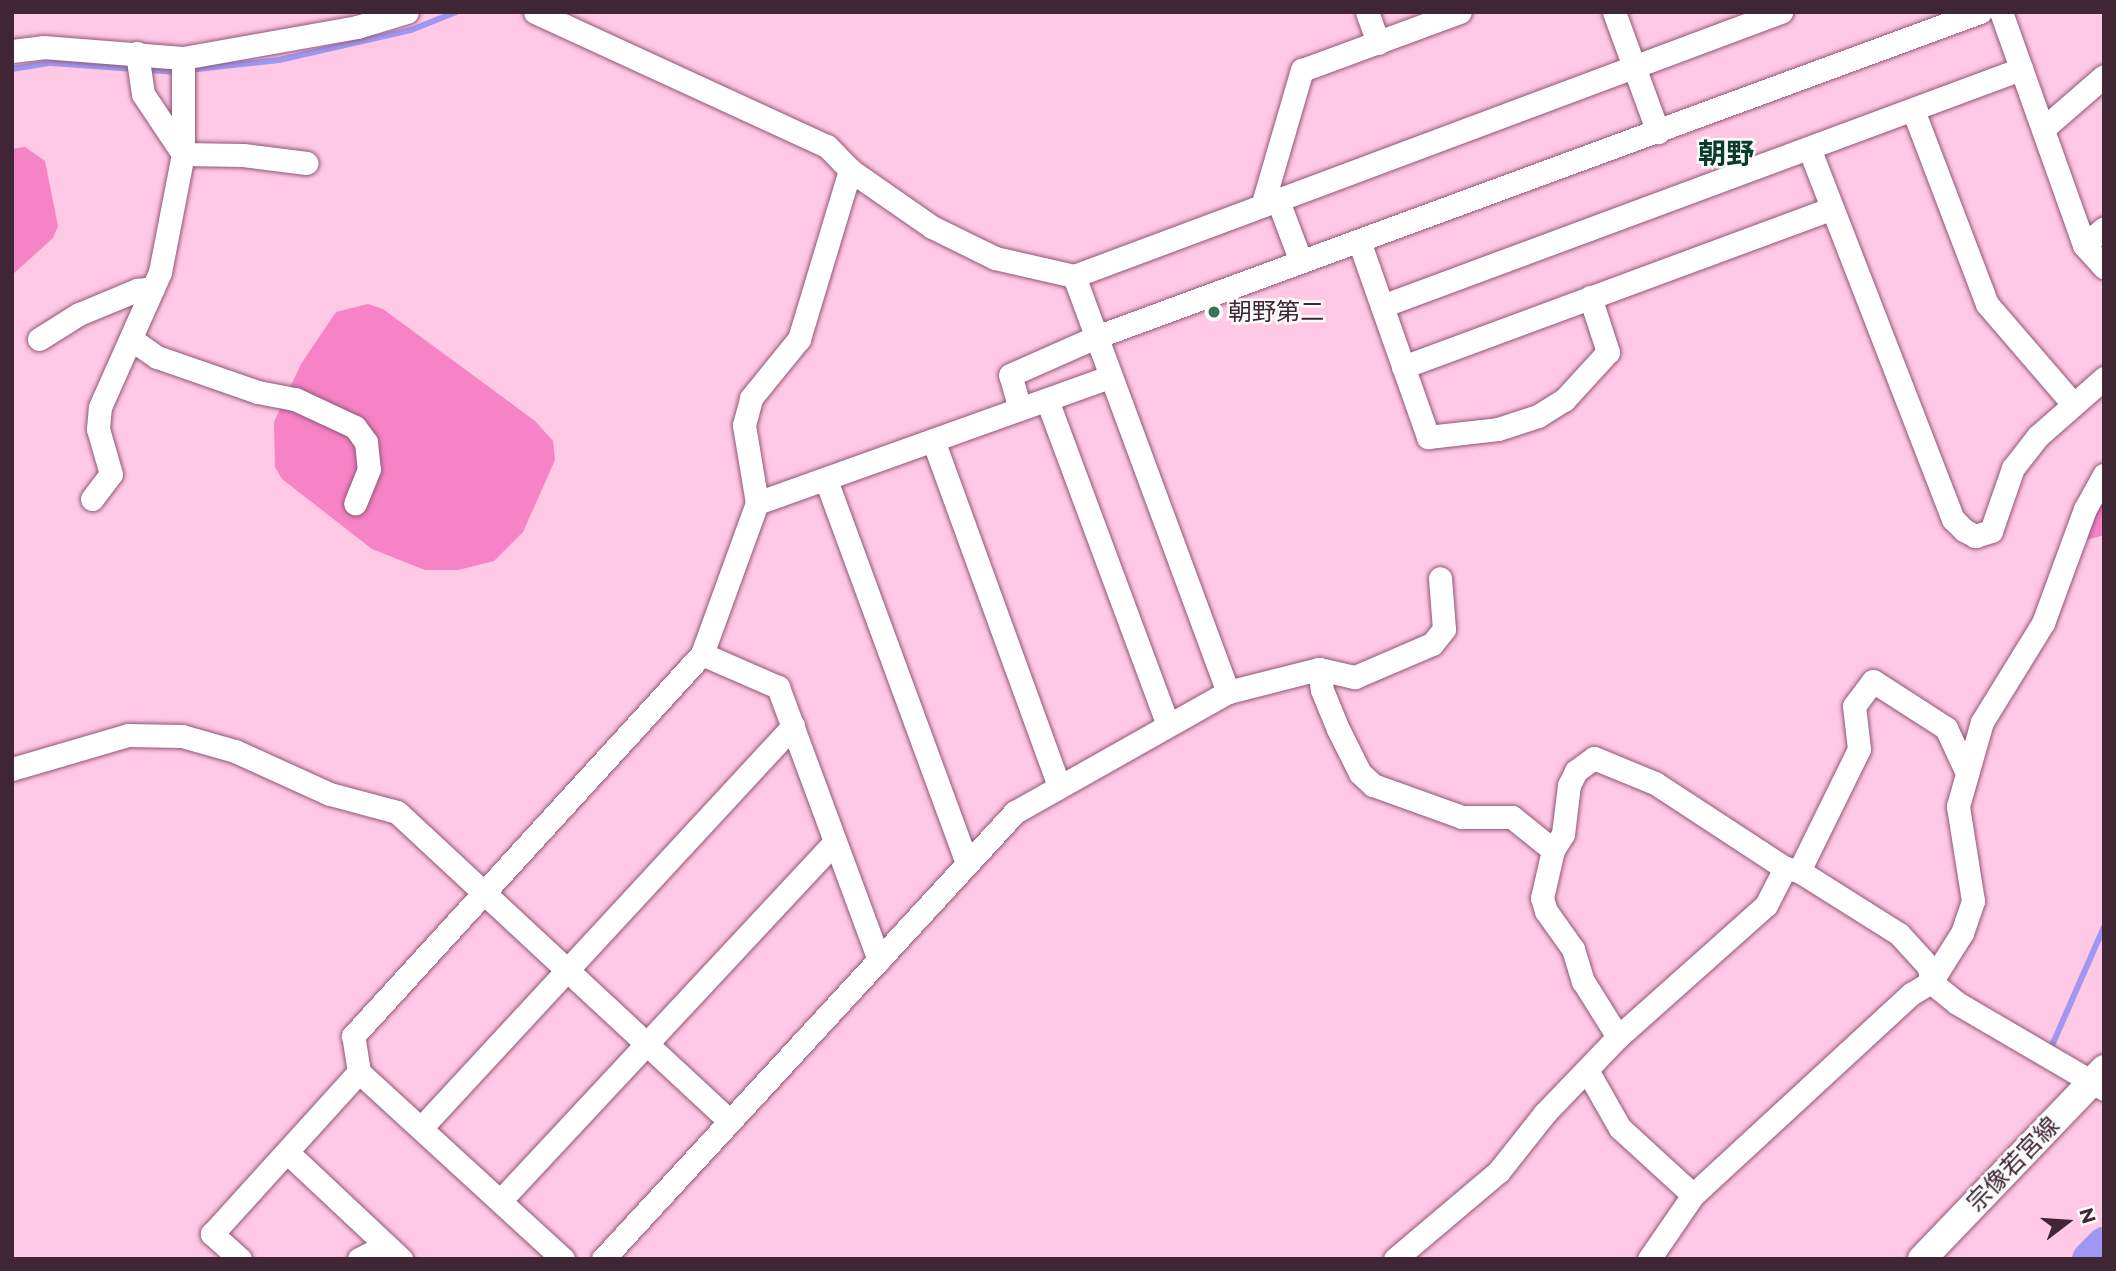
<!DOCTYPE html>
<html>
<head>
<meta charset="utf-8">
<style>
	body { margin:0 }
	#map { position:relative; width:2116px; height:1271px; overflow:hidden; background:#ffc8e4; font-family:Montserrat,"Noto Sans JP",sans-serif }
	div>[style] { position:absolute }
	.green>* { inset:0; background:#f683c5 }
	.stream>* { height:6px; margin:-3px; padding:0 3px; transform-origin:3px; border-radius:3px; background:#9e98f2 }
	.river>* { height:37px; margin:-18.5px; padding:0 18.5px; transform-origin:18.5px; border-radius:18.5px; background:#9e98f2 }
	.roads { filter:drop-shadow(0 0 2px #915677) drop-shadow(0 0 2px #915677) }
	.minor>* { height:23px; margin:-11.5px; padding:0 11.5px; transform-origin:11.5px; border-radius:11.5px; background:#fff }
	.major>* { height:28px; margin:-14px; padding:0 14px; transform-origin:14px; border-radius:14px; background:#fff }
	.dots>* { width:19px; height:19px; translate:-50% -50%; box-sizing:border-box; border:4px solid #fbfbfb; border-radius:50% }
	span { translate:-50% -50%; white-space:nowrap; text-align:center; line-height:1.15; -webkit-text-stroke:5px #fbfbfb; paint-order:stroke }
	.poi-label { font-size:24px; color:#402634 }
	.left { translate:0 -50%; text-align:left }
	.street-label { font-size:24px; color:#402634 }
	.quarter-label { font-size:28px; color:#0a3c2c; font-weight:700 }
	.frame { position:absolute; inset:0; border:14px solid #402634; pointer-events:none }
	.north { position:absolute; left:2032px; top:1187px; width:70px; height:70px; -webkit-text-stroke:5px #fbfbfb; paint-order:stroke; rotate:73deg; font-size:19px; font-weight:700; line-height:28px; text-align:center; color:#402634 }
	.north::after { content:''; display:block; margin:auto; width:24px; height:32px; background:#402634; clip-path:polygon(50% 0,100% 100%,50% 72%,0 100%) }
</style>
</head>
<body>
<div id="map">
	<div class="green">
		<div style="clip-path:polygon(25px 147px,45px 161px,58px 226px,53px 238px,12px 275px,12px 149px)"></div>
		<div style="clip-path:polygon(368px 304px,383px 309px,535px 421px,553px 441px,555px 460px,523px 532px,494px 561px,458px 570px,425px 570px,372px 549px,282px 479px,275px 467px,274px 422px,301px 364px,336px 312px)"></div>
		<div style="clip-path:polygon(2104px 500px,2104px 535px,2083px 541px,2098px 507px)"></div>
	</div>
	<div class="stream">
		<div style="left:12px;top:69px;width:39px;rotate:-9deg"></div>
		<div style="left:51px;top:63px;width:126px;rotate:4.1deg"></div>
		<div style="left:188px;top:70px;width:92px;rotate:-6.3deg"></div>
		<div style="left:279px;top:60px;width:135px;rotate:-12.8deg"></div>
		<div style="left:411px;top:30px;width:48px;rotate:-21.8deg"></div>
		<div style="left:2050px;top:1050px;width:134px;rotate:-66.3deg"></div>
	</div>
	<div class="river">
		<div style="left:2090px;top:1259px;width:20px;rotate:-45deg"></div>
	</div>
	<div class="roads">
		<div class="minor">
			<div style="left:535px;top:12px;width:321px;rotate:24.7deg"></div>
			<div style="left:827px;top:146px;width:33px;rotate:46deg"></div>
			<div style="left:850px;top:170px;width:100px;rotate:34.8deg"></div>
			<div style="left:932px;top:227px;width:70px;rotate:26.2deg"></div>
			<div style="left:995px;top:258px;width:81px;rotate:12.8deg"></div>
			<div style="left:1074px;top:276px;width:755px;rotate:-20.48deg"></div>
			<div style="left:1367px;top:12px;width:33px;rotate:70deg"></div>
			<div style="left:1614px;top:12px;width:128px;rotate:69.9deg"></div>
			<div style="left:2001px;top:12px;width:247px;rotate:70.4deg"></div>
			<div style="left:2084px;top:245px;width:30px;rotate:48deg"></div>
			<div style="left:12px;top:51px;width:31px;rotate:-7deg"></div>
			<div style="left:43px;top:47px;width:140px;rotate:4.5deg"></div>
			<div style="left:183px;top:58px;width:177px;rotate:-10.1deg"></div>
			<div style="left:357px;top:27px;width:52px;rotate:-16.7deg"></div>
			<div style="left:137px;top:53px;width:41px;rotate:81.7deg"></div>
			<div style="left:143px;top:94px;width:72px;rotate:56.3deg"></div>
			<div style="left:183px;top:154px;width:60px;rotate:1deg"></div>
			<div style="left:243px;top:155px;width:64px;rotate:7.2deg"></div>
			<div style="left:1913px;top:110px;width:208px;rotate:69.1deg"></div>
			<div style="left:1987px;top:304px;width:132px;rotate:49.3deg"></div>
			<div style="left:2044px;top:128px;width:79px;rotate:-40.9deg"></div>
			<div style="left:1809px;top:148px;width:398px;rotate:68.8deg"></div>
			<div style="left:1953px;top:519px;width:16px;rotate:45deg"></div>
			<div style="left:1964px;top:530px;width:13px;rotate:29deg"></div>
			<div style="left:1975px;top:536px;width:17px;rotate:-17deg"></div>
			<div style="left:1991px;top:531px;width:67px;rotate:-70.8deg"></div>
			<div style="left:2013px;top:468px;width:41px;rotate:-52deg"></div>
			<div style="left:2038px;top:436px;width:88px;rotate:-41.3deg"></div>
			<div style="left:1277px;top:198px;width:68px;rotate:69.4deg"></div>
			<div style="left:1263px;top:203px;width:139px;rotate:-73.7deg"></div>
			<div style="left:1302px;top:70px;width:168px;rotate:-20.2deg"></div>
			<div style="left:1359px;top:241px;width:208px;rotate:70.6deg"></div>
			<div style="left:1428px;top:437px;width:70px;rotate:-6.5deg"></div>
			<div style="left:1498px;top:429px;width:42px;rotate:-18deg"></div>
			<div style="left:1538px;top:416px;width:31px;rotate:-32deg"></div>
			<div style="left:1564px;top:400px;width:65px;rotate:-47.5deg"></div>
			<div style="left:1608px;top:352px;width:58px;rotate:-108.1deg"></div>
			<div style="left:2084px;top:245px;width:26px;rotate:-40deg"></div>
			<div style="left:1074px;top:276px;width:444px;rotate:69.7deg"></div>
			<div style="left:1382px;top:306px;width:682px;rotate:-20.35deg"></div>
			<div style="left:39px;top:339px;width:47px;rotate:-32deg"></div>
			<div style="left:79px;top:314px;width:63px;rotate:-22.5deg"></div>
			<div style="left:137px;top:290px;width:16px;rotate:-7deg"></div>
			<div style="left:131px;top:339px;width:32px;rotate:35deg"></div>
			<div style="left:157px;top:357px;width:107px;rotate:19.1deg"></div>
			<div style="left:258px;top:392px;width:38px;rotate:11deg"></div>
			<div style="left:295px;top:399px;width:66px;rotate:25deg"></div>
			<div style="left:355px;top:427px;width:19px;rotate:54deg"></div>
			<div style="left:366px;top:442px;width:27px;rotate:84deg"></div>
			<div style="left:369px;top:469px;width:37px;rotate:112deg"></div>
			<div style="left:1403px;top:367px;width:455px;rotate:-20.3deg"></div>
			<div style="left:1047px;top:400px;width:345px;rotate:69.6deg"></div>
			<div style="left:1020px;top:409px;width:35px;rotate:-106deg"></div>
			<div style="left:1010px;top:375px;width:94px;rotate:-23.8deg"></div>
			<div style="left:1096px;top:337px;width:942px;rotate:-20.19deg"></div>
			<div style="left:933px;top:440px;width:366px;rotate:70deg"></div>
			<div style="left:826px;top:480px;width:409px;rotate:69.8deg"></div>
			<div style="left:92px;top:499px;width:31px;rotate:-53deg"></div>
			<div style="left:111px;top:474px;width:47px;rotate:-106.1deg"></div>
			<div style="left:98px;top:429px;width:22px;rotate:-85deg"></div>
			<div style="left:100px;top:407px;width:148px;rotate:-66deg"></div>
			<div style="left:160px;top:272px;width:120px;rotate:-79deg"></div>
			<div style="left:183px;top:154px;width:96px;rotate:-90deg"></div>
			<div style="left:757px;top:503px;width:374px;rotate:-19.7deg"></div>
			<div style="left:702px;top:654px;width:83px;rotate:23.5deg"></div>
			<div style="left:778px;top:687px;width:291px;rotate:69.7deg"></div>
			<div style="left:1319px;top:669px;width:37px;rotate:13deg"></div>
			<div style="left:1355px;top:677px;width:84px;rotate:-23.2deg"></div>
			<div style="left:1432px;top:644px;width:19px;rotate:-51deg"></div>
			<div style="left:1444px;top:629px;width:51px;rotate:-94.5deg"></div>
			<div style="left:12px;top:769px;width:121px;rotate:-16.3deg"></div>
			<div style="left:128px;top:735px;width:54px;rotate:1.1deg"></div>
			<div style="left:182px;top:736px;width:55px;rotate:15.8deg"></div>
			<div style="left:235px;top:751px;width:104px;rotate:24.4deg"></div>
			<div style="left:330px;top:794px;width:69px;rotate:15deg"></div>
			<div style="left:397px;top:812px;width:454px;rotate:42.9deg"></div>
			<div style="left:1553px;top:850px;width:49px;rotate:102.9deg"></div>
			<div style="left:1542px;top:898px;width:14px;rotate:73deg"></div>
			<div style="left:1546px;top:911px;width:47px;rotate:54.6deg"></div>
			<div style="left:1573px;top:949px;width:34px;rotate:73deg"></div>
			<div style="left:1583px;top:981px;width:66px;rotate:58deg"></div>
			<div style="left:1799px;top:871px;width:136px;rotate:-63.8deg"></div>
			<div style="left:1859px;top:749px;width:43px;rotate:-96.6deg"></div>
			<div style="left:1854px;top:706px;width:31px;rotate:-53deg"></div>
			<div style="left:1873px;top:681px;width:87px;rotate:32.8deg"></div>
			<div style="left:1946px;top:728px;width:50px;rotate:65deg"></div>
			<div style="left:1588px;top:1072px;width:64px;rotate:60.3deg"></div>
			<div style="left:1620px;top:1128px;width:99px;rotate:42.5deg"></div>
			<div style="left:421px;top:1128px;width:548px;rotate:-47.22deg"></div>
			<div style="left:288px;top:1153px;width:134px;rotate:43.2deg"></div>
			<div style="left:500px;top:1201px;width:491px;rotate:-47deg"></div>
			<div style="left:240px;top:1259px;width:38px;rotate:-138deg"></div>
			<div style="left:212px;top:1234px;width:219px;rotate:-47.8deg"></div>
			<div style="left:359px;top:1259px;width:30px;rotate:-27deg"></div>
			<div style="left:386px;top:1245px;width:21px;rotate:43deg"></div>
			<div style="left:563px;top:1259px;width:277px;rotate:-137.5deg"></div>
			<div style="left:359px;top:1072px;width:36px;rotate:-99deg"></div>
			<div style="left:353px;top:1036px;width:517px;rotate:-47.58deg"></div>
			<div style="left:702px;top:654px;width:161px;rotate:-70deg"></div>
			<div style="left:757px;top:503px;width:79px;rotate:-99.5deg"></div>
			<div style="left:744px;top:425px;width:28px;rotate:-75deg"></div>
			<div style="left:751px;top:398px;width:76px;rotate:-50.9deg"></div>
			<div style="left:799px;top:339px;width:177px;rotate:-73.2deg"></div>
			<div style="left:603px;top:1259px;width:608px;rotate:-47.33deg"></div>
			<div style="left:1015px;top:812px;width:244px;rotate:-29.4deg"></div>
			<div style="left:1228px;top:692px;width:94px;rotate:-14.2deg"></div>
			<div style="left:1319px;top:669px;width:21px;rotate:82deg"></div>
			<div style="left:1322px;top:690px;width:42px;rotate:67.7deg"></div>
			<div style="left:1338px;top:729px;width:49px;rotate:63.4deg"></div>
			<div style="left:1360px;top:773px;width:18px;rotate:43deg"></div>
			<div style="left:1373px;top:785px;width:95px;rotate:19.8deg"></div>
			<div style="left:1462px;top:817px;width:50px"></div>
			<div style="left:1512px;top:817px;width:53px;rotate:38.8deg"></div>
			<div style="left:1553px;top:850px;width:19px;rotate:-58deg"></div>
			<div style="left:1563px;top:834px;width:49px;rotate:-83deg"></div>
			<div style="left:1569px;top:785px;width:16px;rotate:-63deg"></div>
			<div style="left:1576px;top:771px;width:22px;rotate:-36deg"></div>
			<div style="left:1594px;top:758px;width:66px;rotate:22.3deg"></div>
			<div style="left:1655px;top:783px;width:155px;rotate:33.2deg"></div>
			<div style="left:1785px;top:868px;width:14px;rotate:12deg"></div>
			<div style="left:1799px;top:871px;width:118px;rotate:32.2deg"></div>
			<div style="left:1899px;top:934px;width:45px;rotate:47.7deg"></div>
			<div style="left:1929px;top:967px;width:15px;rotate:82deg"></div>
			<div style="left:1931px;top:982px;width:33px;rotate:39deg"></div>
			<div style="left:1957px;top:1003px;width:170px;rotate:30.3deg"></div>
			<div style="left:1395px;top:1259px;width:136px;rotate:-40.2deg"></div>
			<div style="left:1499px;top:1171px;width:74px;rotate:-51.6deg"></div>
			<div style="left:1545px;top:1113px;width:105px;rotate:-46.2deg"></div>
			<div style="left:1618px;top:1037px;width:198px;rotate:-41.7deg"></div>
			<div style="left:1766px;top:905px;width:42px;rotate:-62.8deg"></div>
			<div style="left:1649px;top:1259px;width:78px;rotate:-55.5deg"></div>
			<div style="left:1693px;top:1195px;width:297px;rotate:-42.7deg"></div>
			<div style="left:1911px;top:994px;width:23px;rotate:-31deg"></div>
			<div style="left:1931px;top:982px;width:58px;rotate:-57.7deg"></div>
			<div style="left:1962px;top:933px;width:34px;rotate:-71deg"></div>
			<div style="left:1973px;top:901px;width:96px;rotate:-99deg"></div>
			<div style="left:1958px;top:806px;width:87px;rotate:-74.1deg"></div>
			<div style="left:1982px;top:722px;width:116px;rotate:-58.4deg"></div>
			<div style="left:2043px;top:623px;width:121px;rotate:-69.8deg"></div>
			<div style="left:2085px;top:509px;width:39px;rotate:-61deg"></div>
		</div>
		<div class="major">
			<div style="left:1922px;top:1259px;width:263px;rotate:-46.2deg"></div>
		</div>
	</div>
	<div class="dots">
		<div style="left:1214px;top:312px;background:#38735c"></div>
	</div>
	<div class="poi-label">
		<span class="left" style="left:1228px;top:312px">朝野第二</span>
	</div>
	<div class="street-label">
		<span style="left:2013px;top:1164px;rotate:-46deg">宗像若宮線</span>
	</div>
	<div class="quarter-label">
		<span style="left:1726px;top:153px">朝野</span>
	</div>
	<div class="frame"></div>
	<div class="north">N</div>
</div>
</body>
</html>
